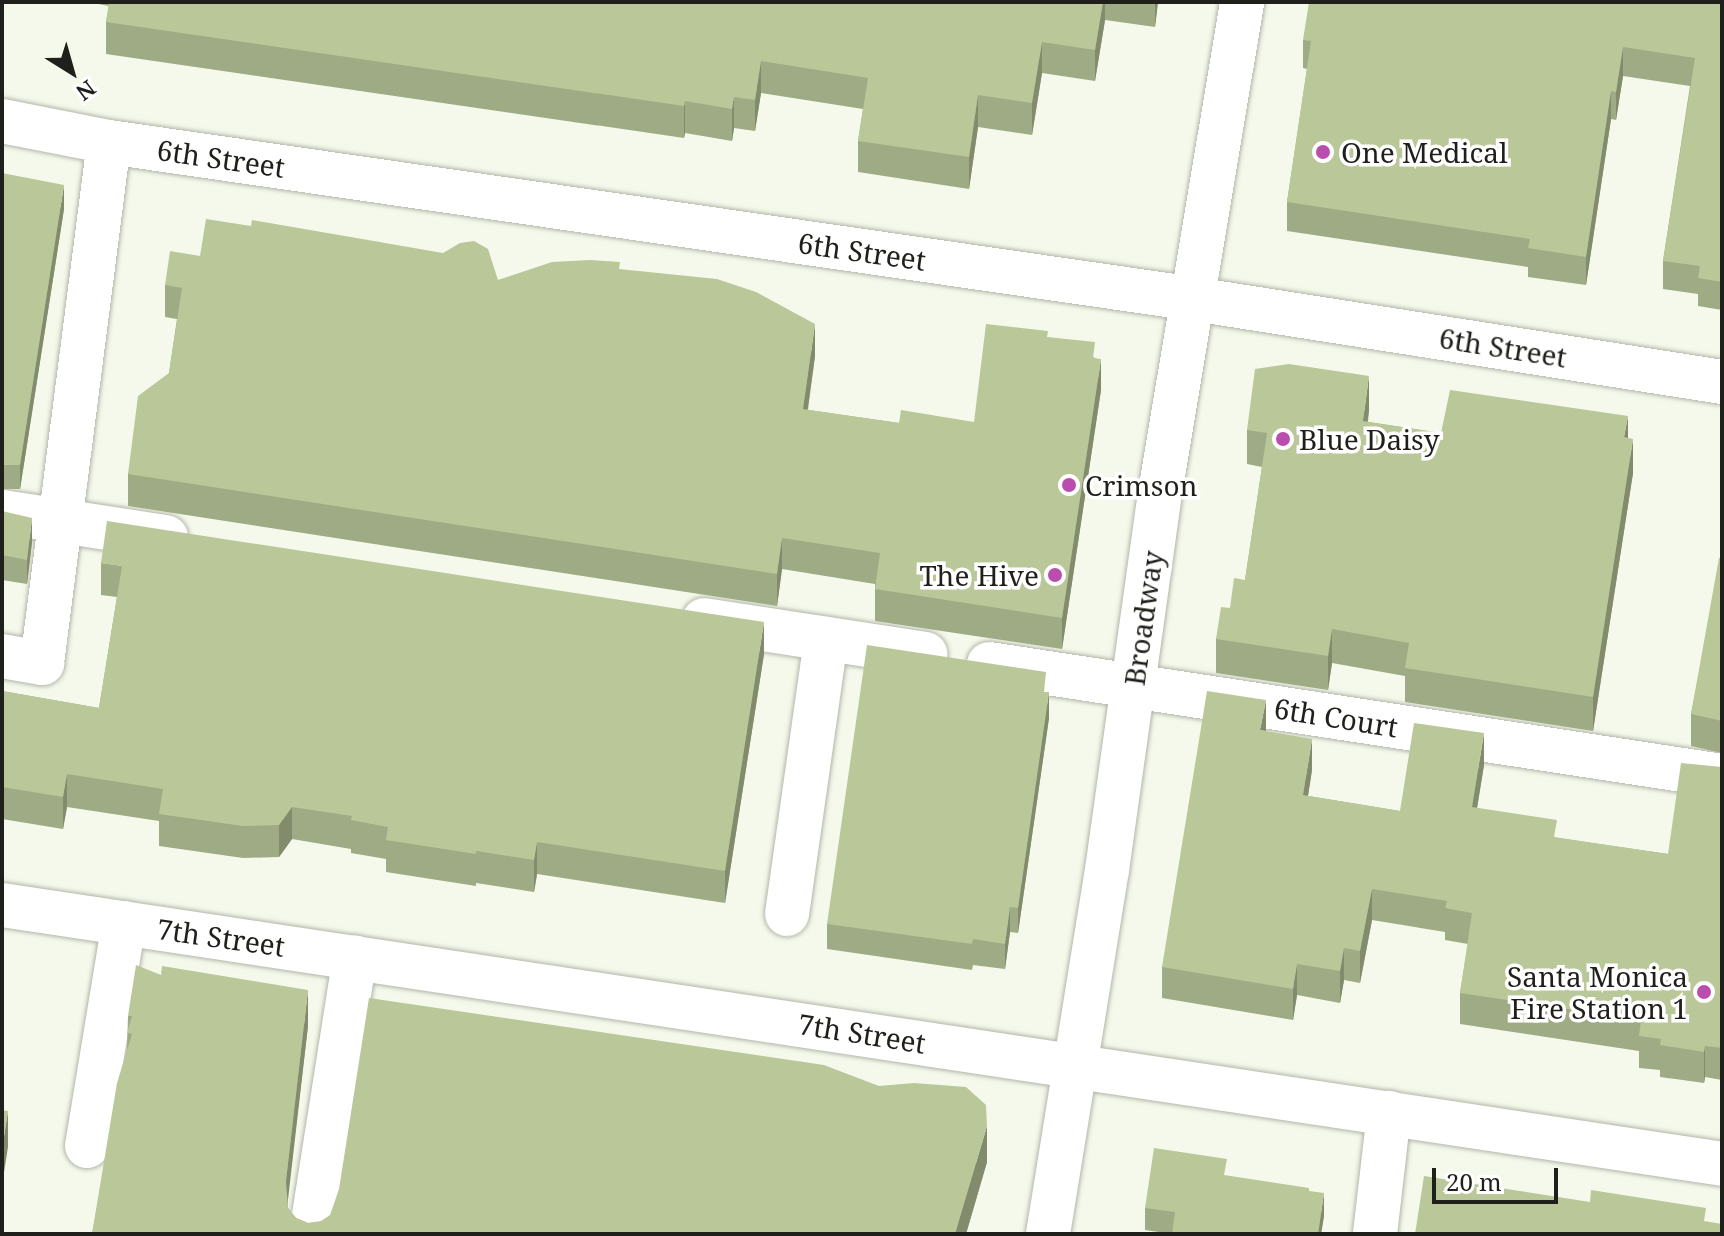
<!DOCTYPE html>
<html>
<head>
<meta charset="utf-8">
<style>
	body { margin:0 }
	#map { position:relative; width:1724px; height:1236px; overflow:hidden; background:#f5f9eb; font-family:"Noto Serif",serif }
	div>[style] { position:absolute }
	.roads { filter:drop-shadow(0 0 2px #b2b6a9) drop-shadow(0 0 2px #b2b6a9) }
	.minor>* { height:44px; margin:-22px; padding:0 22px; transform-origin:22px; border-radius:22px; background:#fff }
	.wall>* { inset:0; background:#9fab84 }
	.shaded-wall>* { inset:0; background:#828b6b }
	.building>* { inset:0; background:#b9c799 }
	.dots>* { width:22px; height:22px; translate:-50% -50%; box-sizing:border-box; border:4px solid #fff; border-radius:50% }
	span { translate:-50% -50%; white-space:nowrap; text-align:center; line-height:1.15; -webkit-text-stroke:7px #fff; paint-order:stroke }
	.poi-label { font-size:28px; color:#1f201b }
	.left { translate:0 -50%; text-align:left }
	.right { translate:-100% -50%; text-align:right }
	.street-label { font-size:28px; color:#1f201b }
	.frame { position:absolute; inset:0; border:4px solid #1f201b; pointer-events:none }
	.north { position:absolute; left:32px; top:32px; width:80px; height:80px; -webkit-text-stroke:6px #fff; paint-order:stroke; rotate:143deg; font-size:22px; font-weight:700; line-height:32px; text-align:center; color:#1f201b }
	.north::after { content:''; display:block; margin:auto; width:28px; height:36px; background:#1f201b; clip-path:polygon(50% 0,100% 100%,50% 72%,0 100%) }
	.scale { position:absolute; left:1432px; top:1168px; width:126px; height:36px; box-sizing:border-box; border:4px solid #1f201b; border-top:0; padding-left:10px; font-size:24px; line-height:28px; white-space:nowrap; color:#1f201b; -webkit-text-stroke:6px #fff; paint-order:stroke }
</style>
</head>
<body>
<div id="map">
	<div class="roads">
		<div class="minor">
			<div style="left:2px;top:121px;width:109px;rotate:11.1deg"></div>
			<div style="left:109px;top:142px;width:1096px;rotate:8.23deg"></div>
			<div style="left:1194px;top:299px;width:534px;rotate:8.93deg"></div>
			<div style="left:2px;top:512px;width:166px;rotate:8.7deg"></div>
			<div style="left:704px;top:620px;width:224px;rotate:8.7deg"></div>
			<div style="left:2px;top:656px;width:41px;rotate:9.9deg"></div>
			<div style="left:42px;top:663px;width:525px;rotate:-82.67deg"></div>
			<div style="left:989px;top:664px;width:742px;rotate:8.69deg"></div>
			<div style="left:2px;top:905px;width:1739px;rotate:8.56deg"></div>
			<div style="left:787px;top:914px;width:278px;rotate:-81.9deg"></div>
			<div style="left:87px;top:1146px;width:226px;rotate:-80.6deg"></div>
			<div style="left:311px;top:1234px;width:280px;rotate:-81deg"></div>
			<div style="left:1048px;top:1234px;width:369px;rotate:-80.8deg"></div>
			<div style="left:1107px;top:870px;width:387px;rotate:-82deg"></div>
			<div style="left:1161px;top:487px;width:492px;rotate:-80.5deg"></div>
			<div style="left:1375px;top:1234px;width:122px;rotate:-83.4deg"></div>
		</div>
	</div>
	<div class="wall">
		<div style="clip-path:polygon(87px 2px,1158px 2px,1155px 27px,1105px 20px,1095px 81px,1042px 73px,1032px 135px,978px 127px,969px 189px,858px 172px,858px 141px,863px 109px,761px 93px,755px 131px,734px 128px,732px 141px,685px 133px,684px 138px,106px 54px,106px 22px,109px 6px)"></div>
		<div style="clip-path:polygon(1722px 2px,1722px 310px,1698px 306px,1698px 294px,1663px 289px,1663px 261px,1690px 86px,1623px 76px,1616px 120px,1611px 119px,1586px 285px,1528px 277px,1528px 267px,1287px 231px,1287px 202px,1307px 69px,1303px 68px,1303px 40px)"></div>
		<div style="clip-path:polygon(2px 173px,64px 209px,20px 489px,2px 489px)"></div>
		<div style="clip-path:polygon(200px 256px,498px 280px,620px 269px,815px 356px,808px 410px,899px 423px,974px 422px,1048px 337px,1095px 358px,1101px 390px,1062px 649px,875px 621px,875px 584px,782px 569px,777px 606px,128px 506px,128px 474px,169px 373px,177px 319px,165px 317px,165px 285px)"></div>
		<div style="clip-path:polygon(1369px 410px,1368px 422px,1441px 433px,1628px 438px,1633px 473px,1593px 731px,1405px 702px,1405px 676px,1332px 663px,1328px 690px,1216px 673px,1216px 639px,1230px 608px,1245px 580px,1262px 467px,1247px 464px,1247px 430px)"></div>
		<div style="clip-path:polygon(2px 511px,32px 542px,27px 584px,2px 580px)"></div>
		<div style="clip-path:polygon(1722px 558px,1722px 753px,1691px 746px,1691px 714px)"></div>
		<div style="clip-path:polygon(101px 563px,764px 654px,725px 903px,537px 874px,534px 892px,476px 883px,476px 886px,386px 872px,386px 859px,351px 853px,351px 849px,292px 839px,279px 857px,243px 858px,159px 846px,159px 821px,67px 807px,63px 829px,2px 819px,2px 691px,99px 708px,117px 597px,101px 595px)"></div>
		<div style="clip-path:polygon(1046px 692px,1049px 718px,1018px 933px,1010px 932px,1005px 969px,973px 965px,972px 970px,827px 949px,827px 924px)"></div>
		<div style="clip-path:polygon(1484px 765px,1477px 808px,1557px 838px,1668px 854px,1722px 767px,1722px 1080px,1705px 1077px,1704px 1083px,1660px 1077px,1660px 1070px,1639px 1068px,1639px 1051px,1460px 1024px,1460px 993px,1468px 944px,1445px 940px,1445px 932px,1372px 920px,1360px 983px,1344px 980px,1340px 1003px,1297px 995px,1293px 1020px,1162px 998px,1162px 967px,1312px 770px,1308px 796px,1400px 811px)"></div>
		<div style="clip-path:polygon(161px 975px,308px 1026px,287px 1201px,288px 1208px,296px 1218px,308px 1223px,987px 1162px,966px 1234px,92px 1234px,127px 1049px,128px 1016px)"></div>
		<div style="clip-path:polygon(1227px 1176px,1309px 1191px,1324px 1216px,1321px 1234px,1172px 1234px,1145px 1230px,1145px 1208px)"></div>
	</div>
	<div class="shaded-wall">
		<div style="clip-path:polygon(1103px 2px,1105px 2px,1105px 20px,1095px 81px,1095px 50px)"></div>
		<div style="clip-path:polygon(1155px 2px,1158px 2px,1155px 27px)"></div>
		<div style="clip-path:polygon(1042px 42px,1042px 73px,1032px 135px,1032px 103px)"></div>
		<div style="clip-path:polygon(1623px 47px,1623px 76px,1616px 120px,1616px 92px)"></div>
		<div style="clip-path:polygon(761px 61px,761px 93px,755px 131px,755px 100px)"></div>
		<div style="clip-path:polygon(1611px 91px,1611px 119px,1586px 285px,1586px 257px)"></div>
		<div style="clip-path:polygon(978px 95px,978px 127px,969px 189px,969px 157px)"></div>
		<div style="clip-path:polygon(734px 97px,734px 128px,732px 141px,732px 109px)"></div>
		<div style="clip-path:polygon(685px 101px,685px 133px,684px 138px,684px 106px)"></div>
		<div style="clip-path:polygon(64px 185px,64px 209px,20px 489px,20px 465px)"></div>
		<div style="clip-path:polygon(815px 324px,815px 356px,803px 441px,803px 409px)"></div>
		<div style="clip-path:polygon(1101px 359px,1101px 390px,1062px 649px,1062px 618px)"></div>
		<div style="clip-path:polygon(1369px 376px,1369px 410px,1363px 455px,1363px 421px)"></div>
		<div style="clip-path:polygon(1628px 416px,1628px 449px,1624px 437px)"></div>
		<div style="clip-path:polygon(1633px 439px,1633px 473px,1593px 731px,1593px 697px)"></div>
		<div style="clip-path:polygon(32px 518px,32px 542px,27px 584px,27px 560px)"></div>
		<div style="clip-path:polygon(782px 538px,782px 569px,777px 606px,777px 574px)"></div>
		<div style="clip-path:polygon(764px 622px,764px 654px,725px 903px,725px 871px)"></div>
		<div style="clip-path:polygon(1332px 629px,1332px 663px,1328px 690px,1328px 656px)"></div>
		<div style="clip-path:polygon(1049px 692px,1049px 718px,1018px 933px,1018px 908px)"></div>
		<div style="clip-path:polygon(1266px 700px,1266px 731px,1260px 730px)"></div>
		<div style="clip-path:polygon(1484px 733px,1484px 765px,1472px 839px,1472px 807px)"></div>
		<div style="clip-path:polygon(1312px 739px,1312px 770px,1303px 827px,1303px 795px)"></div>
		<div style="clip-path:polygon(67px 774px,67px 807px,63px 829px,63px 797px)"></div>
		<div style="clip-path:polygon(292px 807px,292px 839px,279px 857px,279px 825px)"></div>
		<div style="clip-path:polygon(537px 842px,537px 874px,534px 892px,534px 860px)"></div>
		<div style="clip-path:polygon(1372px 889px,1372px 920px,1360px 983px,1360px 951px)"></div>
		<div style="clip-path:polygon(1010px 907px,1010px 932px,1005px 969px,1005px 944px)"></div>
		<div style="clip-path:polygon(1344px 948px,1344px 980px,1340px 1003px,1340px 971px)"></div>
		<div style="clip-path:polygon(1297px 964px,1297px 995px,1293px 1020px,1293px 989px)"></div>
		<div style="clip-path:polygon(308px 990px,308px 1026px,286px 1217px,286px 1181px)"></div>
		<div style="clip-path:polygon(1705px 1046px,1705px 1077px,1704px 1083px,1704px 1052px)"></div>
		<div style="clip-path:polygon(8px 1111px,8px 1147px,2px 1185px,2px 1149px)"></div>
		<div style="clip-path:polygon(987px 1126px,987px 1162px,966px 1234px,955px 1234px)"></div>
		<div style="clip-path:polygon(1324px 1193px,1324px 1216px,1321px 1234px,1318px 1234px)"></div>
	</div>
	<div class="building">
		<div style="clip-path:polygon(109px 2px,1103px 2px,1095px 50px,1042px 42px,1032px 103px,978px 95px,969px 157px,858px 141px,868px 78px,761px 61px,755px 100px,734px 97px,732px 109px,685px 101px,684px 106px,106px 22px)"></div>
		<div style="clip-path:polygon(1309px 2px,1722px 2px,1722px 282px,1698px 278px,1700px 266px,1663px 261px,1695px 58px,1623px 47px,1616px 92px,1611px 91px,1586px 257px,1528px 248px,1530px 239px,1287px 202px,1311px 41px,1303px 40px)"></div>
		<div style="clip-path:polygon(2px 173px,64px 185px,20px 465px,2px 465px)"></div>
		<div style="clip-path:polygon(206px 219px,251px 226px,252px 220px,443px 253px,460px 243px,474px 241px,488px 249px,498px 280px,552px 262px,590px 260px,620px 262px,619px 269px,717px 279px,756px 292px,815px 324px,803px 409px,899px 423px,901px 410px,974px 422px,986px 324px,1048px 331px,1047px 337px,1095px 342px,1093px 358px,1101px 359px,1062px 618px,875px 589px,880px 553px,782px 538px,777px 574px,128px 474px,138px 396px,169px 373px,182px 288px,165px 285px,170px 251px,200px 256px)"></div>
		<div style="clip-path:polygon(1289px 364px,1369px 376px,1363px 421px,1441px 433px,1450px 390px,1628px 416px,1624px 437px,1633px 439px,1593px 697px,1405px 668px,1409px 643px,1332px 629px,1328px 656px,1216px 639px,1221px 607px,1230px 608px,1234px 578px,1245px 580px,1267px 433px,1247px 430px,1255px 369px)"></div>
		<div style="clip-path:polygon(2px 511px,32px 518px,27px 560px,2px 555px)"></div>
		<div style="clip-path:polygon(107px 521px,764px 622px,725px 871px,537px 842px,534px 860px,476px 851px,476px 854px,386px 840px,388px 827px,351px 820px,352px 816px,292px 807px,279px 825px,243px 826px,159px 814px,163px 789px,67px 774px,63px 797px,2px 787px,2px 691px,99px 708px,122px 566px,101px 563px)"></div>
		<div style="clip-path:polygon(1719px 558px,1722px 558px,1722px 721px,1691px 714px)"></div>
		<div style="clip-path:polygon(867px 645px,1046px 672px,1044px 692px,1049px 692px,1018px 908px,1010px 907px,1005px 944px,973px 939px,972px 944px,827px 924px)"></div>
		<div style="clip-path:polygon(1207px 691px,1266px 700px,1260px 730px,1312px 739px,1303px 795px,1400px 811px,1414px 723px,1484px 733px,1472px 807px,1557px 820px,1554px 837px,1668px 854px,1681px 763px,1722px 767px,1722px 1048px,1705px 1046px,1704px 1052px,1660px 1045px,1661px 1039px,1639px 1036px,1641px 1020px,1460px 993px,1472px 913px,1445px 908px,1447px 901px,1372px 889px,1360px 951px,1344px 948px,1340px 971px,1297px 964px,1293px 989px,1162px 967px)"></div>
		<div style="clip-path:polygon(136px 965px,161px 975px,162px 966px,308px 990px,286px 1181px,288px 1208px,296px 1218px,308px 1223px,321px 1221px,330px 1215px,339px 1189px,369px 998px,824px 1065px,879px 1086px,914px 1083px,966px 1087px,986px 1105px,987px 1126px,955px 1234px,92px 1234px,117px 1083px,132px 1034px,127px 1033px,132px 1016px,128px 1016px)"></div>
		<div style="clip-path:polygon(2px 1110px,8px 1111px,2px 1149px)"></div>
		<div style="clip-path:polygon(1154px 1148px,1227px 1159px,1224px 1175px,1309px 1188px,1309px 1191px,1324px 1193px,1318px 1234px,1172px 1234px,1175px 1212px,1145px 1208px)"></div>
		<div style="clip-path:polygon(1424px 1176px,1590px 1202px,1591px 1190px,1706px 1208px,1704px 1221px,1722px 1224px,1722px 1234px,1415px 1234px)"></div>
	</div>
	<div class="dots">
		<div style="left:1323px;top:152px;background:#ba4eaf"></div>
		<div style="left:1283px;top:439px;background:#ba4eaf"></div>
		<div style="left:1069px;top:485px;background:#ba4eaf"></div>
		<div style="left:1055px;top:575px;background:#ba4eaf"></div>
		<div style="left:1704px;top:992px;background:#ba4eaf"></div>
	</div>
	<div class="poi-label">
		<span class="left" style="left:1341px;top:152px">One Medical</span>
		<span class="left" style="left:1299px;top:439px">Blue Daisy</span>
		<span class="left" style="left:1085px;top:485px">Crimson</span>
		<span class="right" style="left:1039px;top:575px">The Hive</span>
		<span class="right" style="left:1688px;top:992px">Santa Monica<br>Fire Station 1</span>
	</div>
	<div class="street-label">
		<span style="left:221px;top:158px;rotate:8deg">6th Street</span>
		<span style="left:862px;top:251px;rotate:8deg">6th Street</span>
		<span style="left:1503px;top:347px;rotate:9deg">6th Street</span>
		<span style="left:1143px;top:618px;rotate:-82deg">Broadway</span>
		<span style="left:1336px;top:717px;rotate:9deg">6th Court</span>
		<span style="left:221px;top:937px;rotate:8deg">7th Street</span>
		<span style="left:862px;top:1033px;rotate:9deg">7th Street</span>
	</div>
	<div class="frame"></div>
	<div class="north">N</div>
	<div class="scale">20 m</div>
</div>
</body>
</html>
